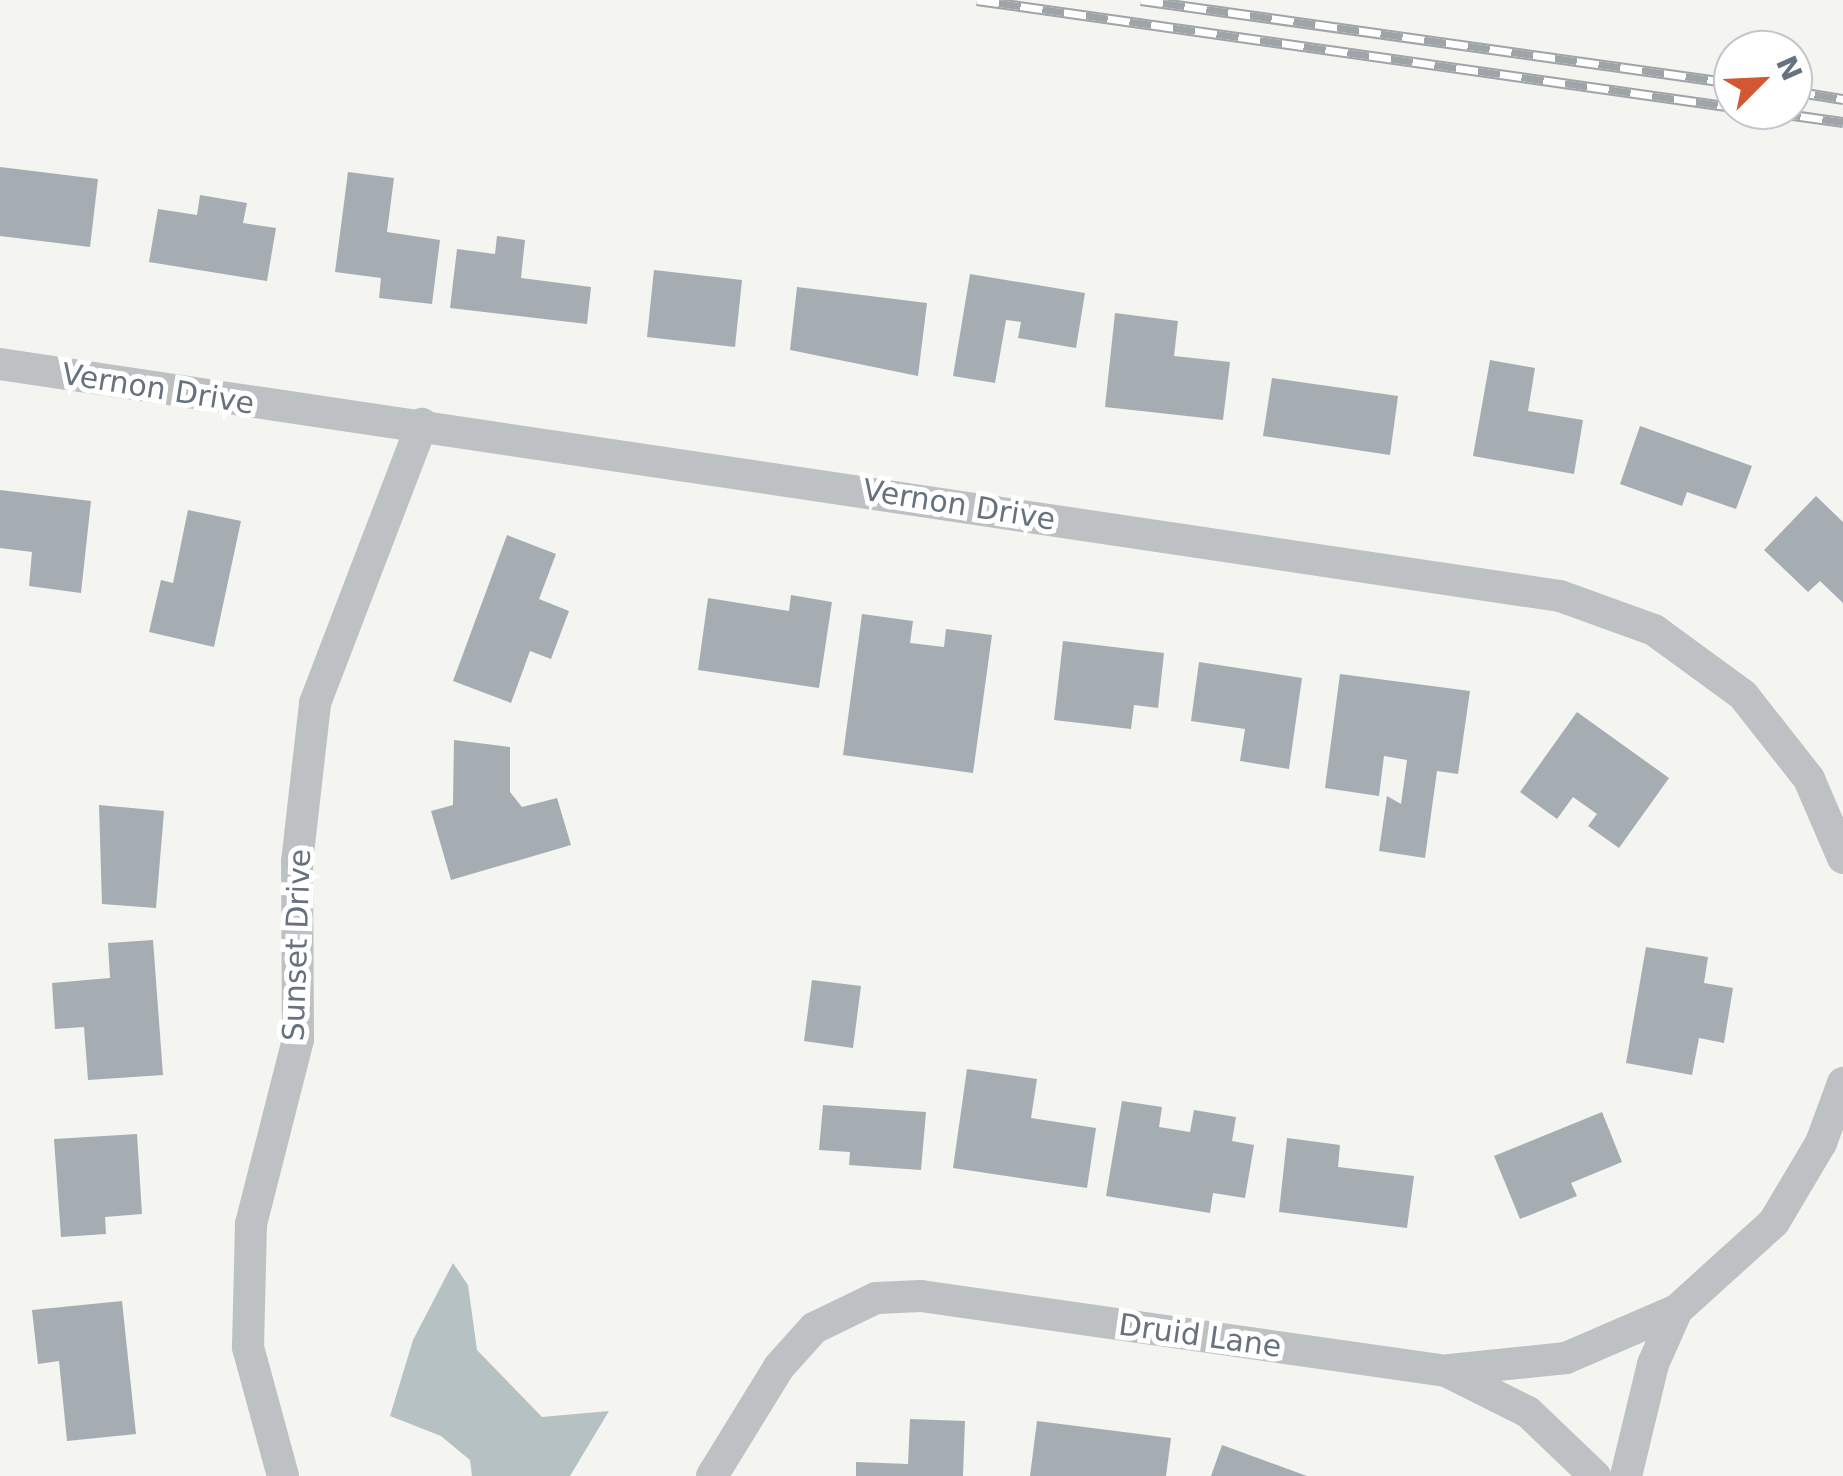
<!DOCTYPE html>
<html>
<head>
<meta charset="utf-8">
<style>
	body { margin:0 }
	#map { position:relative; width:1843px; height:1476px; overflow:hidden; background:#f4f4f0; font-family:"DejaVu Sans",sans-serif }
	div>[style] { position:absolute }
	.water>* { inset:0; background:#b6c1c4 }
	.building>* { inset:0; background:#a6adb2 }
	.minor>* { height:32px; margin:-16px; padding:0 16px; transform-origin:16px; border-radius:16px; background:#bdc1c4 }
	.rail>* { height:11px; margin-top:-5.5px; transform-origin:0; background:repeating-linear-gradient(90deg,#fff 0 22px,#9fa4a9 0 44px); box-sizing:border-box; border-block:2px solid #9fa4a9 }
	span { translate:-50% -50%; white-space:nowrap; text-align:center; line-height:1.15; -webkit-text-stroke:10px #fff; paint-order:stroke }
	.street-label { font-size:30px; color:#66737f }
	.north { position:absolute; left:1713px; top:30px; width:100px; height:100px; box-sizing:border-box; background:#fff; border:2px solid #c2c7cc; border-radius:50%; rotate:66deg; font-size:28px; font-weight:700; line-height:40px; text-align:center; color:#66737f }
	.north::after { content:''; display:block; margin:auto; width:35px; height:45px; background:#d25732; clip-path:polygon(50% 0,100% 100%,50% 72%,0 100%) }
</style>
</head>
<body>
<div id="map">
	<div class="water">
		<div style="clip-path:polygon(453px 1263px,468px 1285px,477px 1350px,542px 1417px,609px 1411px,570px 1476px,472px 1476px,470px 1460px,441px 1436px,390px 1416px,413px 1340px)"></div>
	</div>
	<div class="building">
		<div style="clip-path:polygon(0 167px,98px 179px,90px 247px,0 236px)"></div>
		<div style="clip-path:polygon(348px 172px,394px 178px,387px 232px,440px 240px,432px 304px,379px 298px,381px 278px,335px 272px)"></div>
		<div style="clip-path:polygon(200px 195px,247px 203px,243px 223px,276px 228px,267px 281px,149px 262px,158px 209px,197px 215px)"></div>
		<div style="clip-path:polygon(497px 236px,525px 240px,521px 278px,591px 287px,587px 324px,450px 308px,457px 249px,495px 254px)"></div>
		<div style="clip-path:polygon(654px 270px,742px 280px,735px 347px,647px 337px)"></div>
		<div style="clip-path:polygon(970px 274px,1085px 293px,1076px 348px,1018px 338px,1021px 322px,1006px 320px,995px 383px,953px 376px)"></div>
		<div style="clip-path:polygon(797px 287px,927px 303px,918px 376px,790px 350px)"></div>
		<div style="clip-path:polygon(1115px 313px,1178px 321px,1174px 356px,1230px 362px,1223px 420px,1105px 407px)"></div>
		<div style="clip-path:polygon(1490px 360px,1535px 368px,1528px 411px,1583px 420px,1574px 474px,1473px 456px)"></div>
		<div style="clip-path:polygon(1272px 378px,1398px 396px,1390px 455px,1263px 436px)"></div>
		<div style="clip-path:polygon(1640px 426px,1752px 466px,1736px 509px,1687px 492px,1682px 506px,1620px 484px)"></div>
		<div style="clip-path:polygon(0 490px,91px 501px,81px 593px,29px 586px,32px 552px,0 548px)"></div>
		<div style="clip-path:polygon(1816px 496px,1843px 522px,1843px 603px,1820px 581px,1808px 592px,1764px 550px)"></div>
		<div style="clip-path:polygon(188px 510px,241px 521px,214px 647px,149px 632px,161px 580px,173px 583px)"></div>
		<div style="clip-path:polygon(507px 535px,556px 554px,539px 599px,569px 611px,551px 659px,530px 651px,511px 703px,453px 681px)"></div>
		<div style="clip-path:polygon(791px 595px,832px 602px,819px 688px,698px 670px,708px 598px,789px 611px)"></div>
		<div style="clip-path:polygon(862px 614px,913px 621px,910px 643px,944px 647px,946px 629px,992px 635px,973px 773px,843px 755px)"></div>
		<div style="clip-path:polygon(1063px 641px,1164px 653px,1158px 708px,1134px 705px,1131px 729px,1054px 720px)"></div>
		<div style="clip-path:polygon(1199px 662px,1302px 678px,1289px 769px,1240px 761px,1245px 729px,1191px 721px)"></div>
		<div style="clip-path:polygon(1340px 674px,1470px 691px,1458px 774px,1437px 771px,1425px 858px,1379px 851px,1387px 796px,1401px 804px,1407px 760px,1384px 756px,1379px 796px,1325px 788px)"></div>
		<div style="clip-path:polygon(1577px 712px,1669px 778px,1619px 848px,1588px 826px,1597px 814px,1573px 797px,1557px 819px,1520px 792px)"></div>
		<div style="clip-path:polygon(454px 740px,510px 747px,510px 792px,522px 807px,557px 798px,571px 845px,451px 880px,431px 811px,453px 805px)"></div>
		<div style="clip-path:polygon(99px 805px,164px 811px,156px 908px,102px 904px)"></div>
		<div style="clip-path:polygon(153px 940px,163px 1075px,88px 1080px,84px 1027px,55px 1029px,52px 983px,110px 978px,108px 943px)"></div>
		<div style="clip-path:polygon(1646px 947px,1708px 957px,1704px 983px,1733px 988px,1724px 1043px,1699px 1038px,1692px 1075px,1626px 1063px)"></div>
		<div style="clip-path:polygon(812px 980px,861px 986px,853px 1048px,804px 1041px)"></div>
		<div style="clip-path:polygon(967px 1069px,1037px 1079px,1031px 1118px,1096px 1128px,1087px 1188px,953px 1168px)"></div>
		<div style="clip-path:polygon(1122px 1101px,1162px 1107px,1159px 1127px,1190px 1132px,1194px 1110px,1236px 1117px,1232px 1141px,1254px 1145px,1245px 1198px,1213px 1193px,1210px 1213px,1106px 1196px)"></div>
		<div style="clip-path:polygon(823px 1105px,926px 1112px,921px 1170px,849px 1165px,850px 1152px,819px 1150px)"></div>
		<div style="clip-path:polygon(1602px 1112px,1622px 1162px,1571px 1183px,1577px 1196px,1520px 1219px,1494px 1156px)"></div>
		<div style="clip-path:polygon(137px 1134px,142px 1214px,105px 1217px,106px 1234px,61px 1237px,54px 1139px)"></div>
		<div style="clip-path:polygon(1287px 1138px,1340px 1145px,1338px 1167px,1414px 1176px,1407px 1228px,1279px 1212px)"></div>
		<div style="clip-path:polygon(122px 1301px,136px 1434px,67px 1441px,59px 1361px,38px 1364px,32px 1310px)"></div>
		<div style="clip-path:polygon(910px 1419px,965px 1421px,963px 1476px,856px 1476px,856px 1462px,908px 1464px)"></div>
		<div style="clip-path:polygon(1037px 1421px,1171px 1438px,1166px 1476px,1030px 1476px)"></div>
		<div style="clip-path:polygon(1222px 1445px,1307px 1476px,1211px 1476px)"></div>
	</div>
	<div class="minor">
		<div style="left:0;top:364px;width:1577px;rotate:8.46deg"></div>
		<div style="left:1560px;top:596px;width:100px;rotate:19.9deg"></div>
		<div style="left:1654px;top:630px;width:110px;rotate:36.1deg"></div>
		<div style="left:1743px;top:695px;width:107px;rotate:51.8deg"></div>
		<div style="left:1809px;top:779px;width:86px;rotate:66.7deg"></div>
		<div style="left:1450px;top:1370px;width:117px;rotate:-5.9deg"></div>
		<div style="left:1566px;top:1358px;width:121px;rotate:-23.4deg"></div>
		<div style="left:1677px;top:1310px;width:131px;rotate:-42.2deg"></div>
		<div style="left:1774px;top:1222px;width:92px;rotate:-59.3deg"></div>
		<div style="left:1821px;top:1143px;width:64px;rotate:-69.9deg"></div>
		<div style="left:283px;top:1476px;width:134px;rotate:-105.2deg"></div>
		<div style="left:248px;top:1347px;width:123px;rotate:-88.6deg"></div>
		<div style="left:251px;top:1224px;width:190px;rotate:-75.7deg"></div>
		<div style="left:298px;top:1040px;width:178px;rotate:-90.3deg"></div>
		<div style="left:297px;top:862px;width:160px;rotate:-83.5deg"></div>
		<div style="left:315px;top:703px;width:299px;rotate:-69deg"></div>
		<div style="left:712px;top:1476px;width:128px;rotate:-58.4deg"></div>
		<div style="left:779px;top:1367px;width:52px;rotate:-48.1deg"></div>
		<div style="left:814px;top:1328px;width:69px;rotate:-25.8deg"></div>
		<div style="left:876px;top:1298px;width:45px;rotate:-2.5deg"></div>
		<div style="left:921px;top:1296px;width:530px;rotate:8.13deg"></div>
		<div style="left:1446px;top:1371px;width:92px;rotate:26.6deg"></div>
		<div style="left:1528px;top:1412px;width:93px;rotate:43.7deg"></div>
		<div style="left:1626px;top:1476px;width:115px;rotate:-76.4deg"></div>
		<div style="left:1653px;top:1364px;width:59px;rotate:-66deg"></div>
	</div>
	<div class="rail">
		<div style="left:977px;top:0;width:764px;rotate:8.06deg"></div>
		<div style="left:1141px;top:0;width:598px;rotate:7.98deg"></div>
		<div style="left:1793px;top:91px;width:51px;rotate:9.1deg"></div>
		<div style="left:1757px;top:110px;width:87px;rotate:7.9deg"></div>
	</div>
	<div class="street-label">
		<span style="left:158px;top:389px;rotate:9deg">Vernon Drive</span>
		<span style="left:959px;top:505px;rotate:9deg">Vernon Drive</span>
		<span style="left:297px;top:945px;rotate:-88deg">Sunset Drive</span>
		<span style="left:1200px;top:1336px;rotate:8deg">Druid Lane</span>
	</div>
	<div class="north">N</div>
</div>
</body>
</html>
